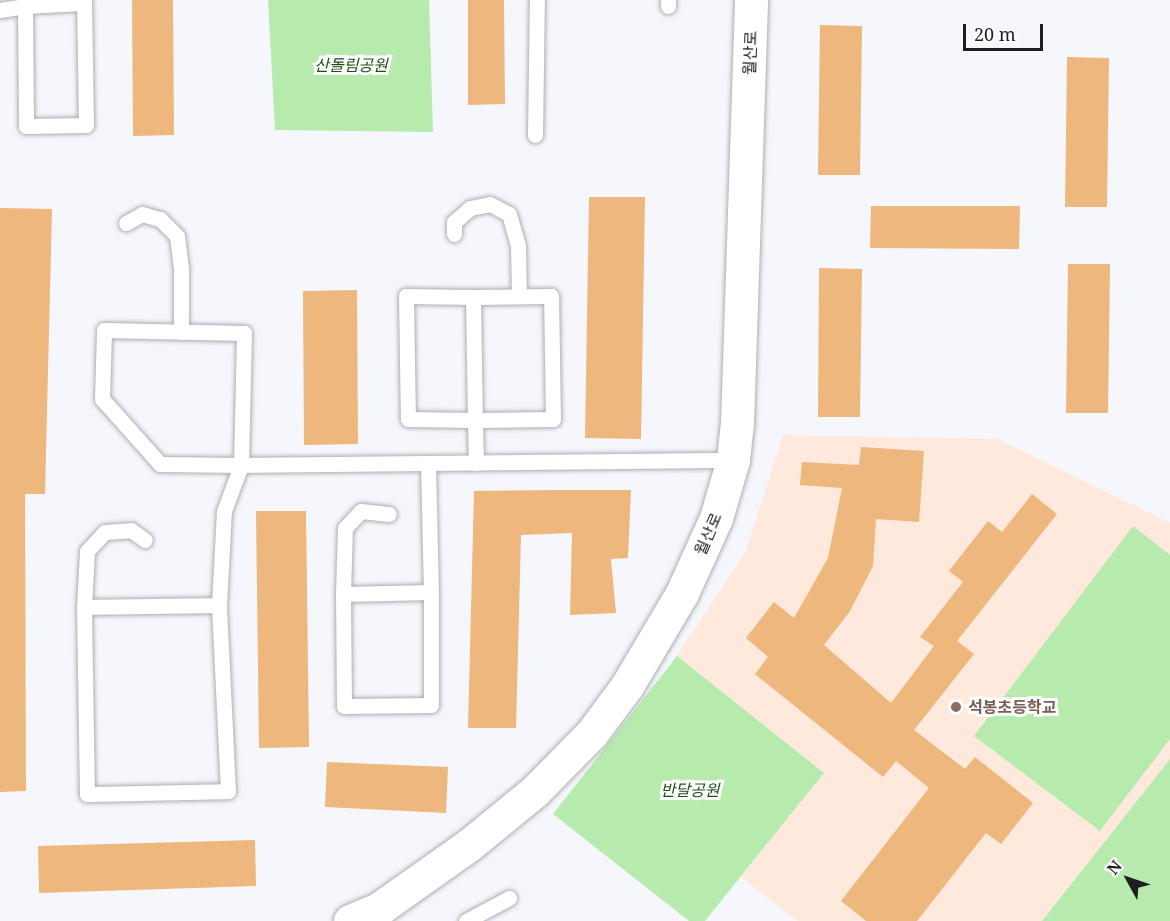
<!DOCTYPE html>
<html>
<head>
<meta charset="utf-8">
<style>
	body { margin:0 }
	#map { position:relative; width:1170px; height:921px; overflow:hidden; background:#f6f7fc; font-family:"Noto Serif","Noto Sans KR",serif }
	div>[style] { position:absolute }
	.education>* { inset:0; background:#ffe8dc }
	.green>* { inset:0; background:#b7eaad }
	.building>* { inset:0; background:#edb77d }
	.roads { filter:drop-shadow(0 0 2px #adaeb3) drop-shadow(0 0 2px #adaeb3) }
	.lane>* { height:15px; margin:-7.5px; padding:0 7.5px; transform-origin:7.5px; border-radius:7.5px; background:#fff }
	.secondary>* { height:33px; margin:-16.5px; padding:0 16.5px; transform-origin:16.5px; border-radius:16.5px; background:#fff }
	.dots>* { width:16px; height:16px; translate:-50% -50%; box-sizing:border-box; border:3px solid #fff; border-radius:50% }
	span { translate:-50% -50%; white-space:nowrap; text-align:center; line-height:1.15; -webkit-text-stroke:6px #fff; paint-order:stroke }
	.street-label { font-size:16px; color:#1d1e1f }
	.park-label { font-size:16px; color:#1e4e14; font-style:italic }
	.education-label { font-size:16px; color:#785e54; font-weight:700 }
	.left { translate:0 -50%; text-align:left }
	.north { position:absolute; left:1098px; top:849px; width:60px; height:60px; -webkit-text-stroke:4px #fff; paint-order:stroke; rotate:310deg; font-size:16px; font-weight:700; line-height:24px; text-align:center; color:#1d1e1f }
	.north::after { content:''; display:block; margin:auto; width:21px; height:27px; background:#1d1e1f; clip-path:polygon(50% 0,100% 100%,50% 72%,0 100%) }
	.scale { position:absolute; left:963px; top:24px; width:80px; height:27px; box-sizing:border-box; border:3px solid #1d1e1f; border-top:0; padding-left:8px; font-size:18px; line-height:21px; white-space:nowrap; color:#1d1e1f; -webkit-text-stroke:4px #fff; paint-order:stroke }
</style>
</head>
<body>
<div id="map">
	<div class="education">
		<div style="clip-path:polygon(783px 435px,998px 439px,1170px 523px,1170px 759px,1042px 921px,798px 921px,741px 877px,824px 773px,677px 656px,746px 551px)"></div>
	</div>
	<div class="green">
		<div style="clip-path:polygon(268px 0,429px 0,433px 132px,275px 130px)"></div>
		<div style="clip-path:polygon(1133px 526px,1170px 555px,1170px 739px,1100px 831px,974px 736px)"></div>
		<div style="clip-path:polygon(677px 656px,824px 773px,705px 921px,689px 921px,553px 814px)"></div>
		<div style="clip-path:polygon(1170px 759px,1170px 921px,1042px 921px)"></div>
	</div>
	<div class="building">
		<div style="clip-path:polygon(132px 0,173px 0,174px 135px,133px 136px)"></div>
		<div style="clip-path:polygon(468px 0,504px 0,505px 104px,468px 105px)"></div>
		<div style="clip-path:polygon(820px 25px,862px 26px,860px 175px,818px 175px)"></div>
		<div style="clip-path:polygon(1067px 57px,1109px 58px,1107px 207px,1065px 207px)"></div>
		<div style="clip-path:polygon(589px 197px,645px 197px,641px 439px,585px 438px)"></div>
		<div style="clip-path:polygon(871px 206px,1020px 206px,1019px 249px,870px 248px)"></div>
		<div style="clip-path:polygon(0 208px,52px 209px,45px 494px,25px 494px,26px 791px,0 792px)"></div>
		<div style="clip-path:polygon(1068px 264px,1110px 264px,1108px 413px,1066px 413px)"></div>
		<div style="clip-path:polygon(819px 268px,862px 269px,860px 417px,818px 417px)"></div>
		<div style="clip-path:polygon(357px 290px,358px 444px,304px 445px,303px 291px)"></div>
		<div style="clip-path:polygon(861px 447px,924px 451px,919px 522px,876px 519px,873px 566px,850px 611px,824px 645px,891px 703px,934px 646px,920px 637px,963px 582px,949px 571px,988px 521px,1002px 532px,1032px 494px,1057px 514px,957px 641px,974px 654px,914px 730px,965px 769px,975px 757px,1033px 803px,1001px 844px,986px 833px,917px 921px,866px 921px,841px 901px,929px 788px,896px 761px,883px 777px,755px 674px,768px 657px,746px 638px,774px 602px,794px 618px,828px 558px,842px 488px,800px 485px,802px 462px,859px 465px)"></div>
		<div style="clip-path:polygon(558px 490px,631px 490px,628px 558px,611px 559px,616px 613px,570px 615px,572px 533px,521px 535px,516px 728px,468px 728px,474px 491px)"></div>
		<div style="clip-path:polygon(256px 511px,306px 511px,309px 747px,259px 748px)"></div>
		<div style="clip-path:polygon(327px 762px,448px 767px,446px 813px,325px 807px)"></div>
		<div style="clip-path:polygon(255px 840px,256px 886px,39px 893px,38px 846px)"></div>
	</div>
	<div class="roads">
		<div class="lane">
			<div style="left:82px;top:3px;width:57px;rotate:177deg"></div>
			<div style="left:25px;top:6px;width:120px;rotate:89.5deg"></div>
			<div style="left:26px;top:126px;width:60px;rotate:-1deg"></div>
			<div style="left:86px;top:125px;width:125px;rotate:-90.9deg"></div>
			<div style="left:668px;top:6px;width:6px;rotate:-90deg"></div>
			<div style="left:0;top:10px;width:25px;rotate:-9deg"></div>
			<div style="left:535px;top:135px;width:135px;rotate:-89.2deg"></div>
			<div style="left:126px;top:223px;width:18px;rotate:-29deg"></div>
			<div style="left:142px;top:214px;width:19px;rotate:16deg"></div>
			<div style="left:160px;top:219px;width:24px;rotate:45deg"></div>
			<div style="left:177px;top:236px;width:32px;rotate:83deg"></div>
			<div style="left:181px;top:268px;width:64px;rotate:90deg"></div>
			<div style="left:454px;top:234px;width:12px;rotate:-90deg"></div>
			<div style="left:454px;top:222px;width:21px;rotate:-41deg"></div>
			<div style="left:470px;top:208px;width:20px;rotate:-11deg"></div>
			<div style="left:490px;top:204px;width:21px;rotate:28deg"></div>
			<div style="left:509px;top:214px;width:33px;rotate:74deg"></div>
			<div style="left:518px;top:246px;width:50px;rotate:88.9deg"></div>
			<div style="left:473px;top:297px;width:67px;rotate:-179.1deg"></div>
			<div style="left:406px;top:296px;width:123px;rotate:89.1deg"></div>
			<div style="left:408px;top:419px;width:67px;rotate:0.9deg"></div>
			<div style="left:475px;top:420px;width:3px"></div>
			<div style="left:478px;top:420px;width:75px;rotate:-0.8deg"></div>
			<div style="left:553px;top:419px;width:123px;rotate:-90.9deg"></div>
			<div style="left:551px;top:296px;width:78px;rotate:179.3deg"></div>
			<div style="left:473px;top:297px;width:123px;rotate:89.1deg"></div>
			<div style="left:475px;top:420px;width:43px;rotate:88.7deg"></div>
			<div style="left:104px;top:330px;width:140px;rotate:1.2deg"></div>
			<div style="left:244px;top:333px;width:132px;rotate:91.3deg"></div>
			<div style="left:241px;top:465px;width:81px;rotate:-179.3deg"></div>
			<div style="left:160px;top:464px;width:87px;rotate:-131.7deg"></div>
			<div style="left:102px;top:399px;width:69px;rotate:-88.3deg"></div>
			<div style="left:428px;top:463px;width:129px;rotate:88.7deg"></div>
			<div style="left:431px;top:592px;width:113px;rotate:90deg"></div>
			<div style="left:431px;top:705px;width:87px;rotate:179.3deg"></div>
			<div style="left:344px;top:706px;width:112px;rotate:-90.5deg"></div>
			<div style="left:343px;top:594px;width:88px;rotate:-1.3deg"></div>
			<div style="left:343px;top:594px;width:66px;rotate:-88.3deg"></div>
			<div style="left:345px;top:528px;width:23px;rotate:-47deg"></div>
			<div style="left:361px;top:511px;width:28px;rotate:6deg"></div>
			<div style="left:219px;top:605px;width:135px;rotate:179.2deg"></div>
			<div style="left:84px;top:607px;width:187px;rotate:89.1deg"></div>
			<div style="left:87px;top:794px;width:141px;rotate:-1.2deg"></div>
			<div style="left:228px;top:791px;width:186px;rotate:-92.8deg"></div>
			<div style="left:219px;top:605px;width:94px;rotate:-87deg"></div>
			<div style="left:224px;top:511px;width:49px;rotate:-69.7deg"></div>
			<div style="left:241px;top:465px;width:492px;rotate:-0.6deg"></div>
			<div style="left:84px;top:607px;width:56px;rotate:-86.9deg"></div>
			<div style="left:87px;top:551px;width:26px;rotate:-47deg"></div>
			<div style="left:105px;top:532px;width:26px;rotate:-4deg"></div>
			<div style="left:131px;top:530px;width:17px;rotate:36deg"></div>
			<div style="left:466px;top:921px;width:49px;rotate:-28.1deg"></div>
		</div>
		<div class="secondary">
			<div style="left:350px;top:921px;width:33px;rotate:-23deg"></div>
			<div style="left:380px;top:908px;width:109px;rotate:-35.3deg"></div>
			<div style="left:469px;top:845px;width:85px;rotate:-39.3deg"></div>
			<div style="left:535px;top:791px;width:81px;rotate:-45.5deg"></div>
			<div style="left:592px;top:733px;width:59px;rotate:-53.3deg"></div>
			<div style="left:627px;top:686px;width:108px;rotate:-59.4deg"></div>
			<div style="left:682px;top:593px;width:82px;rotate:-65.6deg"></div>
			<div style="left:716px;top:518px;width:60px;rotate:-73.7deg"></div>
			<div style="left:733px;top:460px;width:36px;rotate:-84deg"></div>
			<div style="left:737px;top:424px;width:424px;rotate:-88.1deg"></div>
		</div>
	</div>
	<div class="dots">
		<div style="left:956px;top:707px;background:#8d6e63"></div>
	</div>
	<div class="street-label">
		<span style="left:750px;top:53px;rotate:-88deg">월산로</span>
		<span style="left:708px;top:534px;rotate:-67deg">월산로</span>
	</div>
	<div class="park-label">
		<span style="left:351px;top:65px">산돌림공원</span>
		<span style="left:690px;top:790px">반달공원</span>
	</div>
	<div class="education-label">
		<span class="left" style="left:968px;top:707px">석봉초등학교</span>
	</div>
	<div class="north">N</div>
	<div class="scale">20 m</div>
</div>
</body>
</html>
